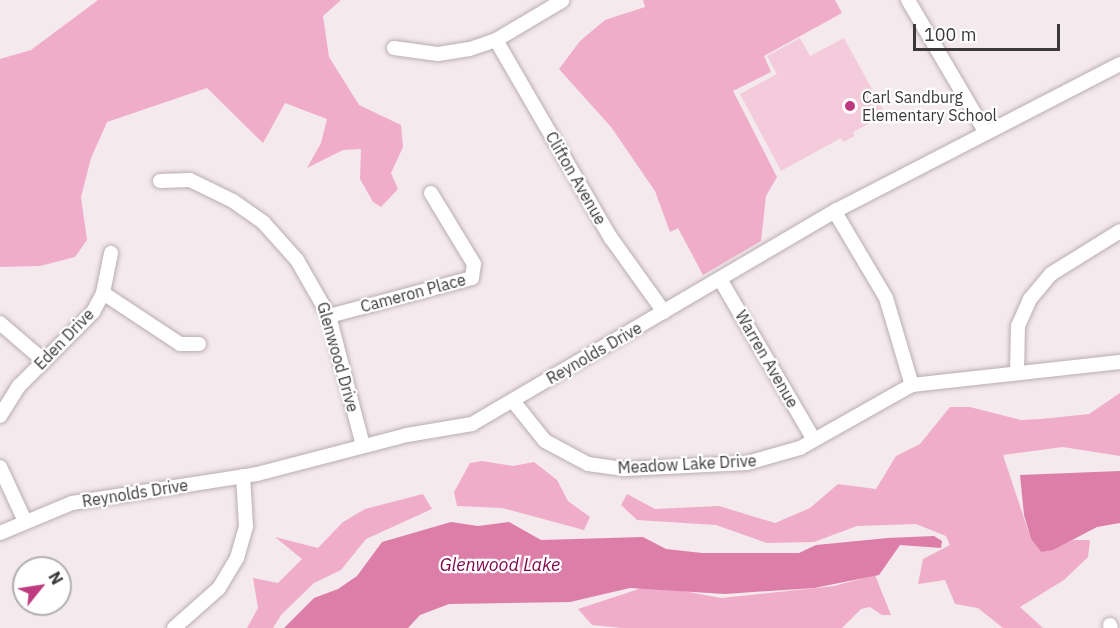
<!DOCTYPE html>
<html>
<head>
<meta charset="utf-8">
<style>
	body { margin:0 }
	#map { position:relative; width:1120px; height:628px; overflow:hidden; background:#f4e9ed; font-family:"IBM Plex Sans",sans-serif }
	div>[style] { position:absolute }
	.green>* { inset:0; background:#f0adc9 }
	.water>* { inset:0; background:#dc7ea8 }
	.building>* { inset:0; background:#f4cbdb }
	.roads { filter:drop-shadow(0 0 2px #b9adb2) drop-shadow(0 0 2px #b9adb2) }
	.minor>* { height:14px; margin:-7px; padding:0 7px; transform-origin:7px; border-radius:7px; background:#fff }
	.dots>* { width:16px; height:16px; translate:-50% -50%; box-sizing:border-box; border:3px solid #fff; border-radius:50% }
	span { translate:-50% -50%; white-space:nowrap; text-align:center; line-height:1.15; -webkit-text-stroke:4.5px #fff; paint-order:stroke }
	.poi-label { font-size:16px; color:#3c383a }
	.left { translate:0 -50%; text-align:left }
	.street-label { font-size:16px; color:#3c383a }
	.water-label { font-size:18px; color:#7c044b; font-style:italic }
	.north { position:absolute; left:12px; top:556px; width:60px; height:60px; box-sizing:border-box; background:#fff; border:2px solid #b1afb0; border-radius:50%; rotate:60deg; font-size:16px; font-weight:700; line-height:24px; text-align:center; color:#3c383a }
	.north::after { content:''; display:block; margin:auto; width:21px; height:27px; background:#bf3b7f; clip-path:polygon(50% 0,100% 100%,50% 72%,0 100%) }
	.scale { position:absolute; left:913px; top:24px; width:147px; height:27px; box-sizing:border-box; border:3px solid #3c383a; border-top:0; padding-left:8px; font-size:18px; line-height:21px; white-space:nowrap; color:#3c383a; -webkit-text-stroke:4px #fff; paint-order:stroke }
</style>
</head>
<body>
<div id="map">
	<div class="green">
		<div style="clip-path:polygon(98px 0,341px 0,323px 16px,329px 57px,359px 105px,401px 125px,403px 147px,391px 173px,398px 189px,381px 207px,373px 202px,360px 179px,361px 149px,343px 150px,307px 168px,321px 143px,327px 119px,285px 103px,263px 143px,207px 88px,107px 122px,91px 158px,81px 197px,87px 240px,75px 257px,40px 266px,0 267px,0 59px,31px 50px)"></div>
		<div style="clip-path:polygon(643px 0,835px 0,842px 13px,764px 56px,771px 72px,733px 91px,777px 177px,766px 196px,761px 241px,703px 275px,678px 228px,670px 232px,655px 191px,611px 127px,559px 69px,580px 41px,605px 20px,645px 7px)"></div>
		<div style="clip-path:polygon(1120px 393px,1120px 456px,1063px 447px,1003px 455px,1031px 539px,1041px 552px,1073px 540px,1090px 540px,1088px 557px,1064px 580px,1020px 607px,1043px 628px,1003px 628px,978px 608px,955px 604px,945px 580px,918px 584px,923px 559px,950px 545px,946px 536px,916px 524px,857px 526px,814px 542px,767px 543px,716px 525px,637px 520px,621px 505px,627px 494px,655px 509px,719px 506px,775px 523px,810px 508px,838px 484px,876px 489px,896px 456px,920px 444px,950px 407px,970px 407px,1021px 420px,1041px 419px,1089px 414px)"></div>
		<div style="clip-path:polygon(482px 461px,513px 466px,534px 462px,557px 480px,568px 501px,590px 517px,584px 530px,502px 508px,457px 506px,454px 492px,470px 463px)"></div>
		<div style="clip-path:polygon(423px 494px,432px 509px,366px 539px,341px 570px,314px 583px,281px 615px,273px 628px,247px 628px,258px 608px,253px 578px,278px 583px,302px 559px,275px 537px,318px 548px,343px 522px,365px 509px)"></div>
		<div style="clip-path:polygon(875px 575px,891px 615px,882px 615px,870px 607px,861px 609px,842px 628px,622px 628px,592px 625px,578px 609px,651px 585px,721px 598px,834px 586px)"></div>
	</div>
	<div class="water">
		<div style="clip-path:polygon(1120px 471px,1120px 523px,1097px 527px,1053px 550px,1041px 552px,1031px 539px,1024px 515px,1020px 475px)"></div>
		<div style="clip-path:polygon(451px 522px,478px 526px,509px 522px,541px 540px,643px 537px,666px 549px,702px 553px,799px 553px,816px 545px,888px 538px,934px 536px,942px 541px,941px 548px,900px 545px,879px 575px,814px 588px,725px 594px,630px 588px,570px 602px,449px 604px,420px 615px,408px 628px,284px 628px,314px 598px,338px 589px,357px 576px,382px 542px)"></div>
	</div>
	<div class="building">
		<div style="clip-path:polygon(800px 38px,810px 56px,844px 38px,886px 115px,853px 132px,855px 136px,843px 142px,841px 138px,781px 171px,740px 94px,777px 74px,767px 56px)"></div>
	</div>
	<div class="roads">
		<div class="minor">
			<div style="left:908px;top:0;width:154px;rotate:59.6deg"></div>
			<div style="left:496px;top:40px;width:229px;rotate:59.9deg"></div>
			<div style="left:611px;top:238px;width:91px;rotate:54.4deg"></div>
			<div style="left:394px;top:48px;width:44px;rotate:7.8deg"></div>
			<div style="left:438px;top:54px;width:32px;rotate:-9deg"></div>
			<div style="left:470px;top:49px;width:28px;rotate:-19deg"></div>
			<div style="left:496px;top:40px;width:77px;rotate:-30.6deg"></div>
			<div style="left:160px;top:181px;width:30px;rotate:-2deg"></div>
			<div style="left:190px;top:180px;width:48px;rotate:26deg"></div>
			<div style="left:233px;top:201px;width:37px;rotate:35deg"></div>
			<div style="left:263px;top:222px;width:51px;rotate:48.2deg"></div>
			<div style="left:297px;top:260px;width:64px;rotate:60.3deg"></div>
			<div style="left:329px;top:316px;width:134px;rotate:75.3deg"></div>
			<div style="left:835px;top:212px;width:100px;rotate:59.3deg"></div>
			<div style="left:886px;top:298px;width:91px;rotate:73.4deg"></div>
			<div style="left:720px;top:279px;width:186px;rotate:59.7deg"></div>
			<div style="left:103px;top:293px;width:92px;rotate:33.5deg"></div>
			<div style="left:180px;top:344px;width:19px"></div>
			<div style="left:329px;top:316px;width:148px;rotate:-14.9deg"></div>
			<div style="left:472px;top:278px;width:14px;rotate:-82deg"></div>
			<div style="left:474px;top:264px;width:83px;rotate:-121.2deg"></div>
			<div style="left:0;top:323px;width:58px;rotate:40.8deg"></div>
			<div style="left:1017px;top:373px;width:47px;rotate:-88.8deg"></div>
			<div style="left:1018px;top:326px;width:30px;rotate:-66deg"></div>
			<div style="left:1030px;top:299px;width:33px;rotate:-50deg"></div>
			<div style="left:1051px;top:274px;width:81px;rotate:-31.9deg"></div>
			<div style="left:513px;top:401px;width:51px;rotate:51.3deg"></div>
			<div style="left:545px;top:441px;width:49px;rotate:28.1deg"></div>
			<div style="left:588px;top:464px;width:37px;rotate:8deg"></div>
			<div style="left:625px;top:469px;width:122px;rotate:-2.8deg"></div>
			<div style="left:747px;top:463px;width:55px;rotate:-15.8deg"></div>
			<div style="left:800px;top:448px;width:129px;rotate:-29.4deg"></div>
			<div style="left:912px;top:385px;width:209px;rotate:-6.3deg"></div>
			<div style="left:0;top:416px;width:36px;rotate:-58deg"></div>
			<div style="left:19px;top:386px;width:105px;rotate:-45deg"></div>
			<div style="left:93px;top:312px;width:21px;rotate:-62deg"></div>
			<div style="left:103px;top:293px;width:41px;rotate:-78.7deg"></div>
			<div style="left:0;top:467px;width:60px;rotate:65.2deg"></div>
			<div style="left:0;top:533px;width:78px;rotate:-22.6deg"></div>
			<div style="left:72px;top:503px;width:187px;rotate:-8.9deg"></div>
			<div style="left:257px;top:474px;width:155px;rotate:-14.6deg"></div>
			<div style="left:407px;top:435px;width:66px;rotate:-9.6deg"></div>
			<div style="left:472px;top:424px;width:423px;rotate:-30.4deg"></div>
			<div style="left:837px;top:210px;width:318px;rotate:-27.3deg"></div>
			<div style="left:1110px;top:625px;width:3px;rotate:72deg"></div>
			<div style="left:174px;top:628px;width:60px;rotate:-41.6deg"></div>
			<div style="left:219px;top:588px;width:35px;rotate:-59deg"></div>
			<div style="left:237px;top:558px;width:33px;rotate:-74deg"></div>
			<div style="left:246px;top:526px;width:50px;rotate:-93.4deg"></div>
		</div>
	</div>
	<div class="dots">
		<div style="left:850px;top:106px;background:#bf3b7f"></div>
	</div>
	<div class="poi-label">
		<span class="left" style="left:862px;top:106px">Carl Sandburg<br>Elementary School</span>
	</div>
	<div class="street-label">
		<span style="left:576px;top:178px;rotate:60deg">Clifton Avenue</span>
		<span style="left:413px;top:293px;rotate:-15deg">Cameron Place</span>
		<span style="left:64px;top:339px;rotate:-46deg">Eden Drive</span>
		<span style="left:594px;top:353px;rotate:-30deg">Reynolds Drive</span>
		<span style="left:338px;top:357px;rotate:74deg">Glenwood Drive</span>
		<span style="left:767px;top:359px;rotate:60deg">Warren Avenue</span>
		<span style="left:687px;top:464px;rotate:-3deg">Meadow Lake Drive</span>
		<span style="left:135px;top:493px;rotate:-9deg">Reynolds Drive</span>
	</div>
	<div class="water-label">
		<span style="left:500px;top:565px">Glenwood Lake</span>
	</div>
	<div class="north">N</div>
	<div class="scale">100 m</div>
</div>
</body>
</html>
